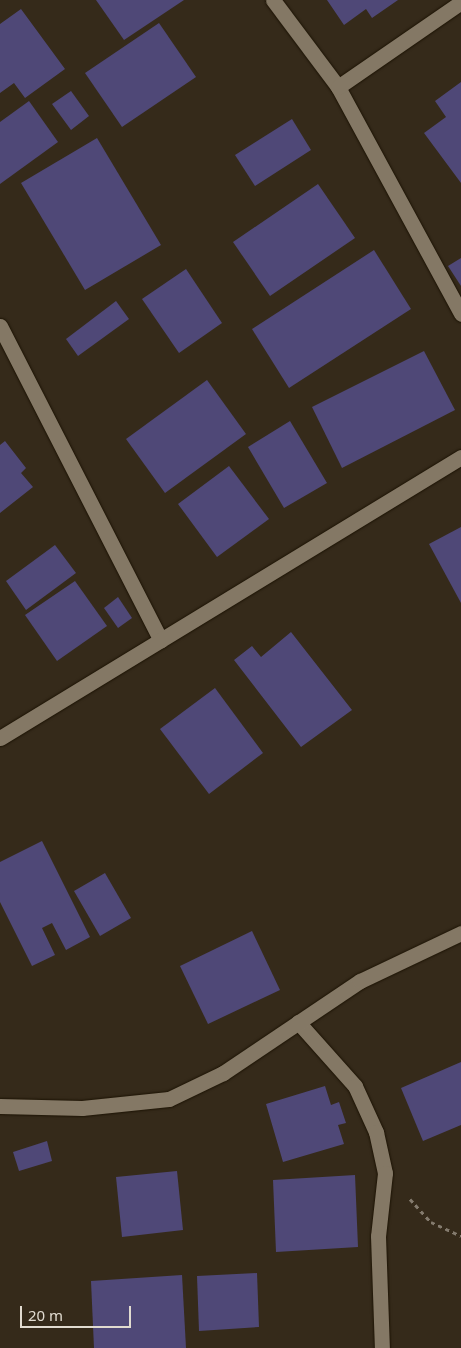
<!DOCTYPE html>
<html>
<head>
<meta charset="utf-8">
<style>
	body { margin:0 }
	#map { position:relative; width:461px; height:1348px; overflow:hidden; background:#352a1a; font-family:"Noto Sans",sans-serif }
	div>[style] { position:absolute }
	.building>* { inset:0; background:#4f4877 }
	.path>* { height:3px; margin-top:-1.5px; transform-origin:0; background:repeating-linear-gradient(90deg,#847b6e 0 4px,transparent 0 8px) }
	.roads { filter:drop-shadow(0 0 1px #1c1304) drop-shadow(0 0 1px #1c1304) }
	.street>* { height:15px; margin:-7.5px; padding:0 7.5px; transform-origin:7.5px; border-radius:7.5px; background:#847865 }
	span { translate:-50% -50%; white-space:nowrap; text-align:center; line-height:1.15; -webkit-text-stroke:4.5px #352a1a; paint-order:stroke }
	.scale { position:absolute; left:20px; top:1306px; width:111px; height:22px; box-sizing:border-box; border:2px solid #e1dbd0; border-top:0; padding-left:6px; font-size:15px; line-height:18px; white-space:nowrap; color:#e1dbd0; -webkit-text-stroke:4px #352a1a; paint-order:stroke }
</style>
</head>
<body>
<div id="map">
	<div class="building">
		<div style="clip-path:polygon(96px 0,184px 0,124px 40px)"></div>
		<div style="clip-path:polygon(327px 0,398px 0,372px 18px,366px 9px,344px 25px)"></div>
		<div style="clip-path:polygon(21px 9px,65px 69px,25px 98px,14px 83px,0 93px,0 24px)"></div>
		<div style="clip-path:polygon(159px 23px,196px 77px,122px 127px,85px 73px)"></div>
		<div style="clip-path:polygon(461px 82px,461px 183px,424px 133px,446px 117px,435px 101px)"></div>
		<div style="clip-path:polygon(71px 91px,89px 116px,71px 130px,52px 104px)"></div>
		<div style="clip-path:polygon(29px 101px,58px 142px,0 184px,0 122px)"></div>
		<div style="clip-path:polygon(292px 119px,311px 150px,255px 186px,235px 155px)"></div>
		<div style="clip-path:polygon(97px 138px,161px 245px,85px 290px,21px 183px)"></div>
		<div style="clip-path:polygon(318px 184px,355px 238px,270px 296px,233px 242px)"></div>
		<div style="clip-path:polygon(374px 250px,411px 309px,289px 388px,252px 329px)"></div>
		<div style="clip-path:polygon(461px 258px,461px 286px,448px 266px)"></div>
		<div style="clip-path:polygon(186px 269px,222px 323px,179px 353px,142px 299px)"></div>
		<div style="clip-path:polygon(116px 301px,129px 319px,78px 356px,66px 339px)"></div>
		<div style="clip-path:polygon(424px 351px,455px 410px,342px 468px,312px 407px)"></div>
		<div style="clip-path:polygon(207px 380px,246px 434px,165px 493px,126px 439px)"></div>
		<div style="clip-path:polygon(290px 421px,327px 483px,284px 508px,248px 447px)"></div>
		<div style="clip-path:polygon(5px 441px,26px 468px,21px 473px,33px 487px,0 513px,0 445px)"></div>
		<div style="clip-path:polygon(229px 466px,269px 519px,217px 557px,178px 504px)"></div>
		<div style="clip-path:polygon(461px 527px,461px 603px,429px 544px)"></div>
		<div style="clip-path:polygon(55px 545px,76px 573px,26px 610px,6px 581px)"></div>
		<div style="clip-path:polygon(75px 581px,107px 626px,57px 661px,25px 615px)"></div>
		<div style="clip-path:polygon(118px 597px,132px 618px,118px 628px,104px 608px)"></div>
		<div style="clip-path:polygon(291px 632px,352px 710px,301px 747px,234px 660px,252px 646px,261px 657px)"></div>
		<div style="clip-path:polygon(215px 688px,263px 753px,209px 794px,160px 729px)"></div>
		<div style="clip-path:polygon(42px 841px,90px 937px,66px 950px,52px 923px,42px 928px,55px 955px,32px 966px,0 902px,0 862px)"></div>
		<div style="clip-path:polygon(105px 873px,131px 918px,100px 936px,74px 891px)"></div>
		<div style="clip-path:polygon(252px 931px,280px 990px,208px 1024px,180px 966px)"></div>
		<div style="clip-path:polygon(461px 1062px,461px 1125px,423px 1141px,401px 1088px)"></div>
		<div style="clip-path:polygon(325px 1086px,331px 1105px,339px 1102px,346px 1123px,338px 1125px,344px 1144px,283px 1162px,266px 1104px)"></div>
		<div style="clip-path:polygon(47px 1141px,52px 1161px,19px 1171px,13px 1152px)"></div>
		<div style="clip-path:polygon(177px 1171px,183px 1230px,122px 1237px,116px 1177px)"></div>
		<div style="clip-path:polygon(355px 1175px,358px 1247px,276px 1252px,273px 1180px)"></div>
		<div style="clip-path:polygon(257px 1273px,259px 1327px,199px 1331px,197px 1276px)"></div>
		<div style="clip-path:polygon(182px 1275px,186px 1348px,94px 1348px,91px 1281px)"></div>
	</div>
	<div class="path">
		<div style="left:410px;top:1199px;width:31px;rotate:48deg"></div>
		<div style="left:431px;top:1222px;width:33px;rotate:25deg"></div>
	</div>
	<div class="roads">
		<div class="street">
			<div style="left:273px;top:0;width:109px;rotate:53.2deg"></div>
			<div style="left:338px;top:87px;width:258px;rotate:61.5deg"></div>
			<div style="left:338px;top:87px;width:150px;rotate:-34.6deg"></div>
			<div style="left:0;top:326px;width:353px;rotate:62.9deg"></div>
			<div style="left:0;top:738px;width:540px;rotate:-31.36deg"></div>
			<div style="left:298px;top:1022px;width:86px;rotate:48.3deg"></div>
			<div style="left:355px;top:1086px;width:51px;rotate:65.5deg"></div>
			<div style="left:376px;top:1132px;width:42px;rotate:77.6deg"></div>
			<div style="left:385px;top:1173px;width:63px;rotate:96.3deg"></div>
			<div style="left:378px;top:1236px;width:112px;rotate:88deg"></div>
			<div style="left:0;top:1106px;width:82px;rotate:1.4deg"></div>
			<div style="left:82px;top:1108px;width:87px;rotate:-5.9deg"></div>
			<div style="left:169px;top:1099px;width:60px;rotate:-25.7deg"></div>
			<div style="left:223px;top:1073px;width:165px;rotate:-33.9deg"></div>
			<div style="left:360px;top:981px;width:112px;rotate:-25.4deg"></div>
		</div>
	</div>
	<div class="scale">20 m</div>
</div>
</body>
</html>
